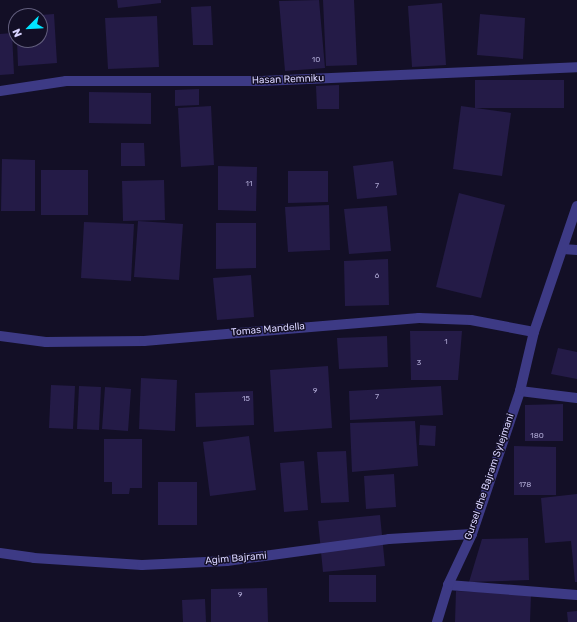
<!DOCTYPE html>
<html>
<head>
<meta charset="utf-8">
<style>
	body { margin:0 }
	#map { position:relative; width:577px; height:622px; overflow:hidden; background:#130f26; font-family:Rubik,sans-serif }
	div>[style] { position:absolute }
	.building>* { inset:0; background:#241b47 }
	.minor>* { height:10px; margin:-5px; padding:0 5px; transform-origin:5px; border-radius:5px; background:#3d3a85 }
	.tertiary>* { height:10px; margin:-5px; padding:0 5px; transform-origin:5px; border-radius:5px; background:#3d3a85 }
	span { translate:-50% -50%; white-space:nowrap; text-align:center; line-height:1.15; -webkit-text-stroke:3px #130f26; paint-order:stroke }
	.number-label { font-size:8px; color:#aca6d1 }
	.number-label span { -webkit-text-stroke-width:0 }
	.street-label { font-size:10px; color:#d9d4ff }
	.north { position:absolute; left:8px; top:8px; width:40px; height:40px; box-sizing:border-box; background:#130f26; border:1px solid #625e7d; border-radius:50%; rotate:246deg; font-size:11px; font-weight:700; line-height:16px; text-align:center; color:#d9d4ff }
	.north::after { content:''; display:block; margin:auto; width:14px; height:18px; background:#00e5ff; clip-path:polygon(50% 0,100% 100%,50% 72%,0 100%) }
</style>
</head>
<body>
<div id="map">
	<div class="building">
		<div style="clip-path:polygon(117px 0,161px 0,161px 3px,118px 8px)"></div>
		<div style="clip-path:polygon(319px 0,325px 68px,285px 71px,279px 1px)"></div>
		<div style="clip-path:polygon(323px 0,354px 0,357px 65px,326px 66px)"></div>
		<div style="clip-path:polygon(442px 3px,446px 65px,412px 67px,408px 6px)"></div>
		<div style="clip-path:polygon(211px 6px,213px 45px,193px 45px,191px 7px)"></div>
		<div style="clip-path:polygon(54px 14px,57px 63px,18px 66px,17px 40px,40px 40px,40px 15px)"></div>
		<div style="clip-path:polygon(480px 14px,525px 18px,523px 59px,477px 55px)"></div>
		<div style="clip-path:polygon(157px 16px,159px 67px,108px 69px,105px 18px)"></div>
		<div style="clip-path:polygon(12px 33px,14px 74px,0 75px,0 34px)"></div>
		<div style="clip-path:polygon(475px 80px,564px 80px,564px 108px,475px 108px)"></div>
		<div style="clip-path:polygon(339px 85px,339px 109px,317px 109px,316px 86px)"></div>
		<div style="clip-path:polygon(199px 89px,199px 105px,175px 106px,175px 90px)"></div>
		<div style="clip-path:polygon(89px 92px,151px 93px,151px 124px,89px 123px)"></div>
		<div style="clip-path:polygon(211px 106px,214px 165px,181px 167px,178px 108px)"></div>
		<div style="clip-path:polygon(461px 106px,511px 113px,502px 176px,453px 169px)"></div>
		<div style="clip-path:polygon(121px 143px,144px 143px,145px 166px,121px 166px)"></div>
		<div style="clip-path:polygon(2px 159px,35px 160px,35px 211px,1px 211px)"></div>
		<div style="clip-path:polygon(393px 161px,397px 195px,357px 199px,353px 166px)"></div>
		<div style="clip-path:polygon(218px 166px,257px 167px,256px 211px,218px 210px)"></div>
		<div style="clip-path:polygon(41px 170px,88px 170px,88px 215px,41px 215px)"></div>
		<div style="clip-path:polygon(288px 171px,328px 171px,328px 202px,288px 203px)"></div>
		<div style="clip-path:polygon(164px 180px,165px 220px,123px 221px,122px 181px)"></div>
		<div style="clip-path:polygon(459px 193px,505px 205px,481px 298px,436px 287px)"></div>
		<div style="clip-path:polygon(329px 205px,330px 250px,288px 252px,285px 207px)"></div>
		<div style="clip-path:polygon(387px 206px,391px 251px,349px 254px,344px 209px)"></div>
		<div style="clip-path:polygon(138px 221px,183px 224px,179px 280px,134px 277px)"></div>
		<div style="clip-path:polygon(84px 222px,134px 224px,131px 281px,81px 278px)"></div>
		<div style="clip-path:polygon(216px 223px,256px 223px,256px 268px,216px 269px)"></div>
		<div style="clip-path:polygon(388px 259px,389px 305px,345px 306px,344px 261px)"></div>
		<div style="clip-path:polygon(251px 275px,254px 317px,217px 320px,213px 278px)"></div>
		<div style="clip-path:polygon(410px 331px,462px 331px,458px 380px,411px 380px)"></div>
		<div style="clip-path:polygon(387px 336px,388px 367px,339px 369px,337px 338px)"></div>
		<div style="clip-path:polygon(558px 348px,577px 352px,577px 379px,551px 374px)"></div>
		<div style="clip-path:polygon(328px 366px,332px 428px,274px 432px,270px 370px)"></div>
		<div style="clip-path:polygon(141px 378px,177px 380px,175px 431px,139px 429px)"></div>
		<div style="clip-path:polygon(51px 385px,75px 386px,73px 429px,49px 428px)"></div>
		<div style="clip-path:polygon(79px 386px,101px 387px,99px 430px,77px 429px)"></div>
		<div style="clip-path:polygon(441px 386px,443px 415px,350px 420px,349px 391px)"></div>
		<div style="clip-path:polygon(105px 387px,131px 389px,128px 431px,102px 429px)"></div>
		<div style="clip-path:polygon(253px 391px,254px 425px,196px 427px,195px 393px)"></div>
		<div style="clip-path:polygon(563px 404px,563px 441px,525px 441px,525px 405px)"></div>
		<div style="clip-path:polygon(415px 421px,418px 466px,352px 472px,350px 423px)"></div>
		<div style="clip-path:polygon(420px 425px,436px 426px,435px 446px,419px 445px)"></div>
		<div style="clip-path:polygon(249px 436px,256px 490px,210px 496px,203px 442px)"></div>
		<div style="clip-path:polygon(104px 439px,142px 439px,142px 488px,130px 488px,129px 494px,112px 494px,112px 482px,104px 482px)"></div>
		<div style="clip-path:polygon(514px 446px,556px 447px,556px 495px,514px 495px)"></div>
		<div style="clip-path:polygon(346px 451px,349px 502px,321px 503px,317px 452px)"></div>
		<div style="clip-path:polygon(304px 461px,308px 510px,284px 512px,280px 463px)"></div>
		<div style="clip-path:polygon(394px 474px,396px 507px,366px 509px,364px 476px)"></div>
		<div style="clip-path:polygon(158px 482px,197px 482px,197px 525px,158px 525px)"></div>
		<div style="clip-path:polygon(577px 494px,577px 582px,575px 582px,571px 541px,545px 543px,541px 498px)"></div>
		<div style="clip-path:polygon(380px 515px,385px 566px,323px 572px,318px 521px)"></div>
		<div style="clip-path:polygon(528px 538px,529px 580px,469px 582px,482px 539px)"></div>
		<div style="clip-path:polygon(329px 575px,376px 575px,376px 602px,329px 602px)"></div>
		<div style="clip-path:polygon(267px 588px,268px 622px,211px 622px,211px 589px)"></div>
		<div style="clip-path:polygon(456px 591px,531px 594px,530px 622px,455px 622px)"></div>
		<div style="clip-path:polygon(205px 599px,206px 622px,183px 622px,182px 600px)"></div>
		<div style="clip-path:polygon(577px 611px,577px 622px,568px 622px,567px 612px)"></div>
	</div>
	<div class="minor">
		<div style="left:0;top:91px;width:67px;rotate:-8.6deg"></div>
		<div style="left:66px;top:81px;width:196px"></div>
		<div style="left:262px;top:81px;width:315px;rotate:-2.5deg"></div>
		<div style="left:563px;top:249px;width:14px;rotate:4deg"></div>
		<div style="left:0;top:336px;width:46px;rotate:7.4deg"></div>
		<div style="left:46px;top:342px;width:98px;rotate:-0.6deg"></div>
		<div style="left:144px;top:341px;width:276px;rotate:-4.8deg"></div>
		<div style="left:419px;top:318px;width:52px;rotate:2.2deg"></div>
		<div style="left:471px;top:320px;width:64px;rotate:10.8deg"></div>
		<div style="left:520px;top:391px;width:57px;rotate:7deg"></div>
		<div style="left:0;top:553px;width:34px;rotate:8deg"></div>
		<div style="left:34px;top:558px;width:108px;rotate:3.7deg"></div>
		<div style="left:142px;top:565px;width:85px;rotate:-2.7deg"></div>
		<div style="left:227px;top:561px;width:163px;rotate:-7.7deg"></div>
		<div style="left:389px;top:539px;width:83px;rotate:-3.4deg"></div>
		<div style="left:448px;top:585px;width:129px;rotate:4.4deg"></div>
	</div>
	<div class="tertiary">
		<div style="left:437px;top:622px;width:39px;rotate:-73deg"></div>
		<div style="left:448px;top:585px;width:56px;rotate:-64.8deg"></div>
		<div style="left:472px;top:534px;width:151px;rotate:-71.4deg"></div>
		<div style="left:520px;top:391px;width:61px;rotate:-76.7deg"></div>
		<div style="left:534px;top:332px;width:133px;rotate:-71.2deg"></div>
	</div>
	<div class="number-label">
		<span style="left:316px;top:60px">10</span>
		<span style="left:249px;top:184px">11</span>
		<span style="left:377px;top:186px">7</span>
		<span style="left:377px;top:276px">6</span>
		<span style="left:446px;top:342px">1</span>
		<span style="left:419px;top:363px">3</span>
		<span style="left:315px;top:391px">9</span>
		<span style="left:377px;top:397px">7</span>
		<span style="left:246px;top:399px">15</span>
		<span style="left:537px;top:436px">180</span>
		<span style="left:525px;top:485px">178</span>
		<span style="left:240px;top:595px">9</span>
	</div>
	<div class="street-label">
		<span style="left:288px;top:80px;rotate:-2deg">Hasan Remniku</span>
		<span style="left:268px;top:330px;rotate:-5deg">Tomas Mandella</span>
		<span style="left:490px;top:477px;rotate:-71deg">Gursel dhe Bajram Sylejmani</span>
		<span style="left:236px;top:559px;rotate:-5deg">Agim Bajrami</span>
	</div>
	<div class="north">N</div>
</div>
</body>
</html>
